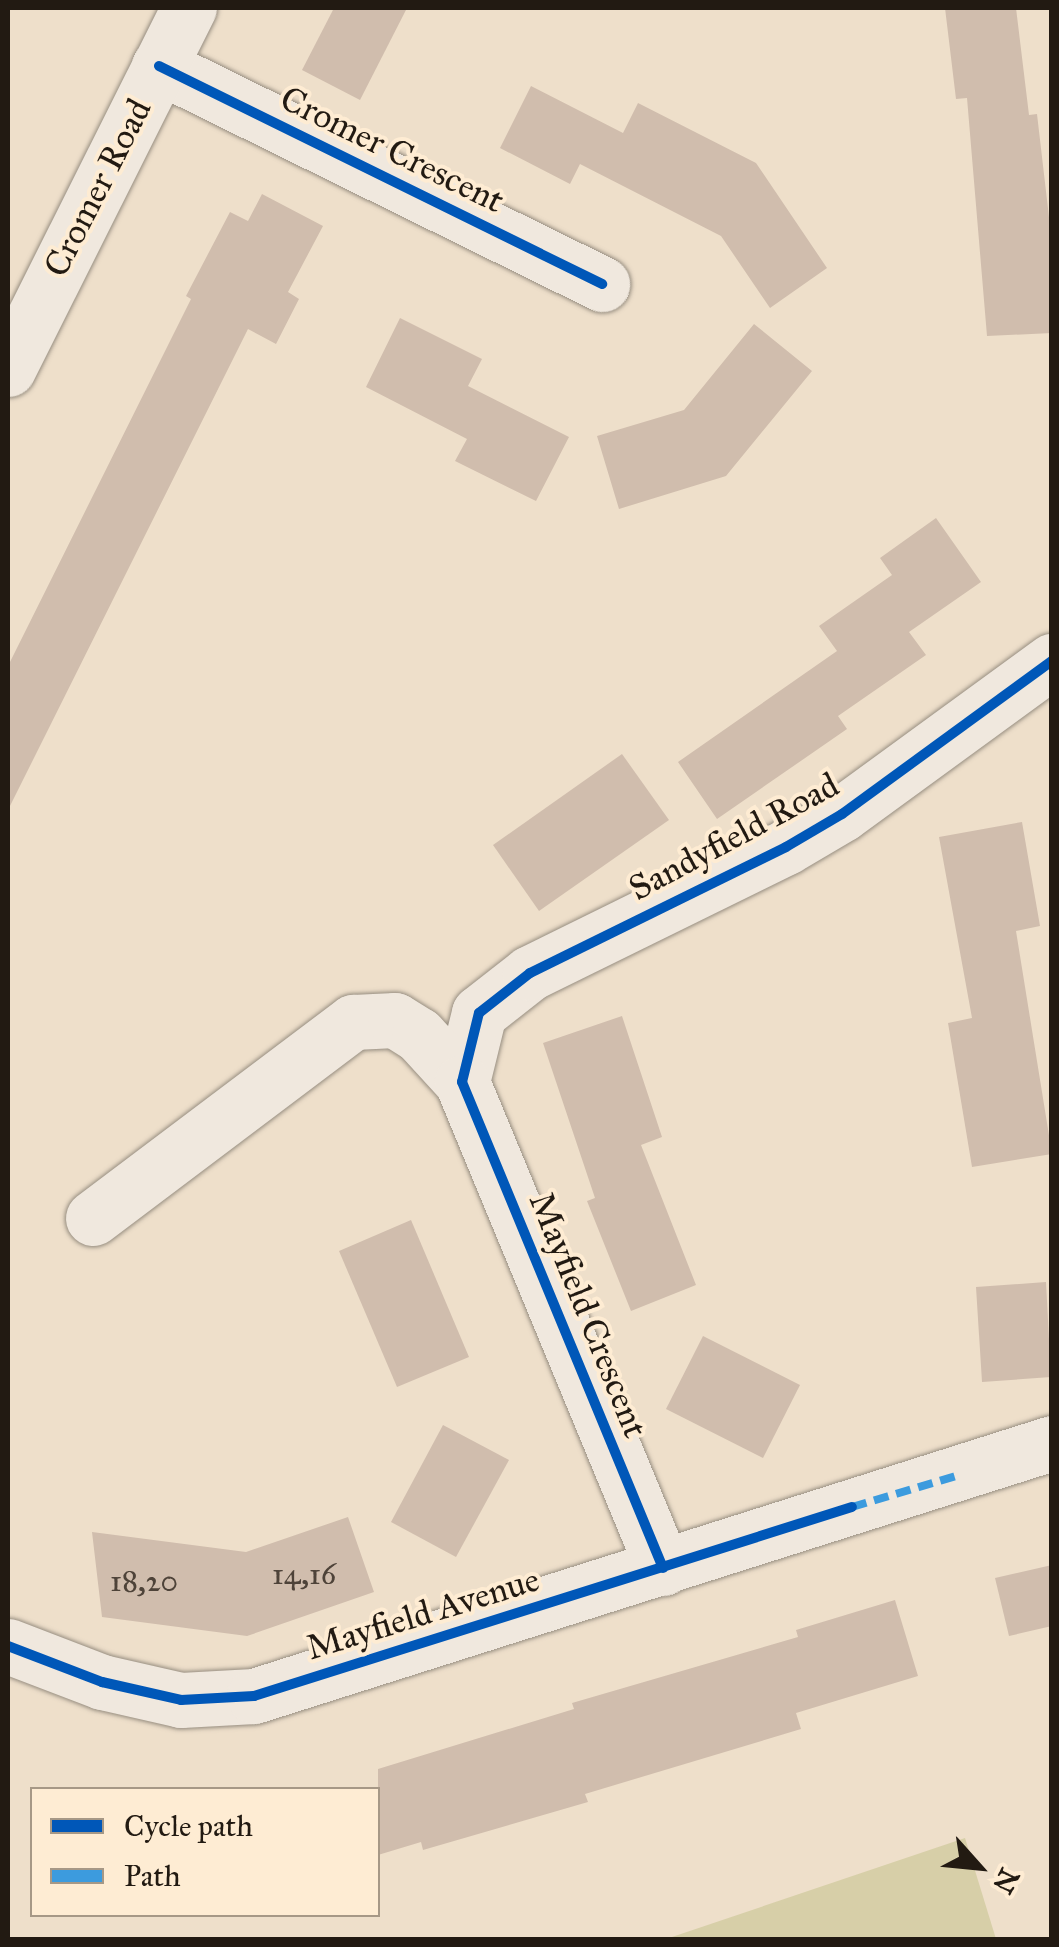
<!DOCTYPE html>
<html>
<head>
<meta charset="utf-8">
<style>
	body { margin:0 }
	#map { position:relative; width:1059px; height:1947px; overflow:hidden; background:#eedfca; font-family:"IM FELL Great Primer",serif }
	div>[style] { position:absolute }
	.green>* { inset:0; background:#d7cfa8 }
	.building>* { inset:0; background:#d0bdad }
	.roads { filter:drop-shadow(0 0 2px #978e81) drop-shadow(0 0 2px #978e81) }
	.minor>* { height:55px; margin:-27.5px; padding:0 27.5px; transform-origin:27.5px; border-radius:27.5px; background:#f0e8de }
	.quiet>* { height:8px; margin-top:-4px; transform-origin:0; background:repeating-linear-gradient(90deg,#3c9bde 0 15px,transparent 0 23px) }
	.cycleway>* { height:10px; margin:-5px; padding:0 5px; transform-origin:5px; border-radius:5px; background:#0057b8 }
	span { translate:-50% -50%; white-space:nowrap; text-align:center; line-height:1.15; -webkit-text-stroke:8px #feecd3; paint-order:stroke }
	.number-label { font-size:30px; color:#4e4339 }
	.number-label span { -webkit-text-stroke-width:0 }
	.street-label { font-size:35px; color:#221a12 }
	.frame { position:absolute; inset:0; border:10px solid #221a12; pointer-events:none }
	.legend { position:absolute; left:30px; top:1787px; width:350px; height:130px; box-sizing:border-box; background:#feecd3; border:2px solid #a69886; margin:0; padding:12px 18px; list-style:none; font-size:30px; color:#221a12 }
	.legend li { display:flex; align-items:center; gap:20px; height:50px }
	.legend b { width:50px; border:2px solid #a69886 }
	.north { position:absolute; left:929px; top:1817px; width:100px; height:100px; -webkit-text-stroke:8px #feecd3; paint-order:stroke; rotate:117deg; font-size:28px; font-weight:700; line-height:40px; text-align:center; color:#221a12 }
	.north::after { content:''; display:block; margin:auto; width:35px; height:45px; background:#221a12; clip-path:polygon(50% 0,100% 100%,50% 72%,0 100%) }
</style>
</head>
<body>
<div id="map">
	<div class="green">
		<div style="clip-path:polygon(965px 1838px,996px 1939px,666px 1939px)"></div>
	</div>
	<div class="building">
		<div style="clip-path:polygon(334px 8px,407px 8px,360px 100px,302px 70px)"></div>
		<div style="clip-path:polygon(945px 8px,1016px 8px,1029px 115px,1037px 114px,1052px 243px,1052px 333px,987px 336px,967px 98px,956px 99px)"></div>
		<div style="clip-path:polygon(531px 86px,623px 133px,638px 103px,756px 163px,827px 268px,770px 308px,721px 236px,580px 164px,570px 184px,500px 148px)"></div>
		<div style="clip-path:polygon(262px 194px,323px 226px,288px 292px,299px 299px,276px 344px,248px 329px,8px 810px,8px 666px,191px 299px,186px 296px,230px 212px,248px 221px)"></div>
		<div style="clip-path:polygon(400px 318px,482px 359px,468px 386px,569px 437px,536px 501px,455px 461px,467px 439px,366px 387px)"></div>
		<div style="clip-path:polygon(754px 324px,812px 371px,726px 476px,619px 509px,597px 436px,684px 410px)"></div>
		<div style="clip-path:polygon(936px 518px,981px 582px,909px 632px,926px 655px,838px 716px,847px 729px,717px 819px,678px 762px,837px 651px,819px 626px,892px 575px,880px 558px)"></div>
		<div style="clip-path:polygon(622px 754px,669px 820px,539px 911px,493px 845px)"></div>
		<div style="clip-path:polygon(1022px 822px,1040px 926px,1016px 931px,1052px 1154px,972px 1167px,948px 1023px,972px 1018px,939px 837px)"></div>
		<div style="clip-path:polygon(622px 1016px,662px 1137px,641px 1145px,696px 1285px,631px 1311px,587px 1201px,595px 1198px,543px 1043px)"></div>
		<div style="clip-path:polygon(411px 1220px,469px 1357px,397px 1387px,339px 1251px)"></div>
		<div style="clip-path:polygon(1046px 1282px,1051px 1377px,982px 1382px,976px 1287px)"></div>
		<div style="clip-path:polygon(703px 1336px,800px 1385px,763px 1458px,666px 1409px)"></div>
		<div style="clip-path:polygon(443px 1425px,509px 1460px,456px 1557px,391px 1522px)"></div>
		<div style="clip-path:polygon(348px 1517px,374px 1592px,247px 1636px,102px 1617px,92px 1532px,246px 1552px)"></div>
		<div style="clip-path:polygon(1052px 1565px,1052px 1626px,1009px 1636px,995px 1578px)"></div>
		<div style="clip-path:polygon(895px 1600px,918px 1676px,796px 1713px,801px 1729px,585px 1794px,588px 1802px,423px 1850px,421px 1842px,378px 1855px,378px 1769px,574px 1709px,572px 1703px,798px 1637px,796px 1630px)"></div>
	</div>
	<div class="roads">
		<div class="minor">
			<div style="left:159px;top:66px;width:494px;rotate:26.2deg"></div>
			<div style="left:8px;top:369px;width:404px;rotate:-63.4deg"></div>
			<div style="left:462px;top:1082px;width:71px;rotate:-76.2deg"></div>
			<div style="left:479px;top:1013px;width:65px;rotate:-38.1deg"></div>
			<div style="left:530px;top:973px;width:285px;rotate:-26.2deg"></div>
			<div style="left:786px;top:847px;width:65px;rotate:-30.5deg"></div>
			<div style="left:842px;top:814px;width:260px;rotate:-36.1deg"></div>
			<div style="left:93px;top:1218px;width:326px;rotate:-37deg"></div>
			<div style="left:353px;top:1022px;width:42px;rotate:-2.7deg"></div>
			<div style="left:395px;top:1020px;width:28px;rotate:32deg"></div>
			<div style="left:419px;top:1035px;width:64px;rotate:47.5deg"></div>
			<div style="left:462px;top:1082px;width:526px;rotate:67.53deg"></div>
			<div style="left:8px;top:1646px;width:101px;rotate:21deg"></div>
			<div style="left:102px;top:1682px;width:81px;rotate:12.8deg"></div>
			<div style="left:181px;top:1700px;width:73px;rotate:-3.1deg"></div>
			<div style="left:254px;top:1696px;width:837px;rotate:-17.59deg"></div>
		</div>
	</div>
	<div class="quiet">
		<div style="left:852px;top:1507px;width:109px;rotate:-16.6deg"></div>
	</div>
	<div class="cycleway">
		<div style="left:159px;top:66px;width:494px;rotate:26.2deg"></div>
		<div style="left:663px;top:1568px;width:526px;rotate:-112.47deg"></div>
		<div style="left:462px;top:1082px;width:71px;rotate:-76.2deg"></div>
		<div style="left:479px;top:1013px;width:65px;rotate:-38.1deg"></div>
		<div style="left:530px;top:973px;width:285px;rotate:-26.2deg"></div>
		<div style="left:786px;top:847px;width:65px;rotate:-30.5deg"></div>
		<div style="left:842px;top:814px;width:260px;rotate:-36.1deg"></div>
		<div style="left:8px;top:1646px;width:101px;rotate:21deg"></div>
		<div style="left:102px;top:1682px;width:81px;rotate:12.8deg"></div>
		<div style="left:181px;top:1700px;width:73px;rotate:-3.1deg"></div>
		<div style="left:254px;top:1696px;width:627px;rotate:-17.54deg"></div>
	</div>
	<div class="number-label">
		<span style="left:304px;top:1574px">14,16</span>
		<span style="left:144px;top:1581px">18,20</span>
	</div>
	<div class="street-label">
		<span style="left:392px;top:150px;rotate:26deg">Cromer Crescent</span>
		<span style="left:98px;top:188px;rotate:-63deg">Cromer Road</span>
		<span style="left:734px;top:837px;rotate:-28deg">Sandyfield Road</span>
		<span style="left:588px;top:1315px;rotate:68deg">Mayfield Crescent</span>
		<span style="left:423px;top:1614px;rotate:-17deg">Mayfield Avenue</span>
	</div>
	<div class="frame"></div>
	<ul class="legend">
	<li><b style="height:12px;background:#0057b8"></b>Cycle path</li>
	<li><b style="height:12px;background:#3c9bde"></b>Path</li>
	</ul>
	<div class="north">N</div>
</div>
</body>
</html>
